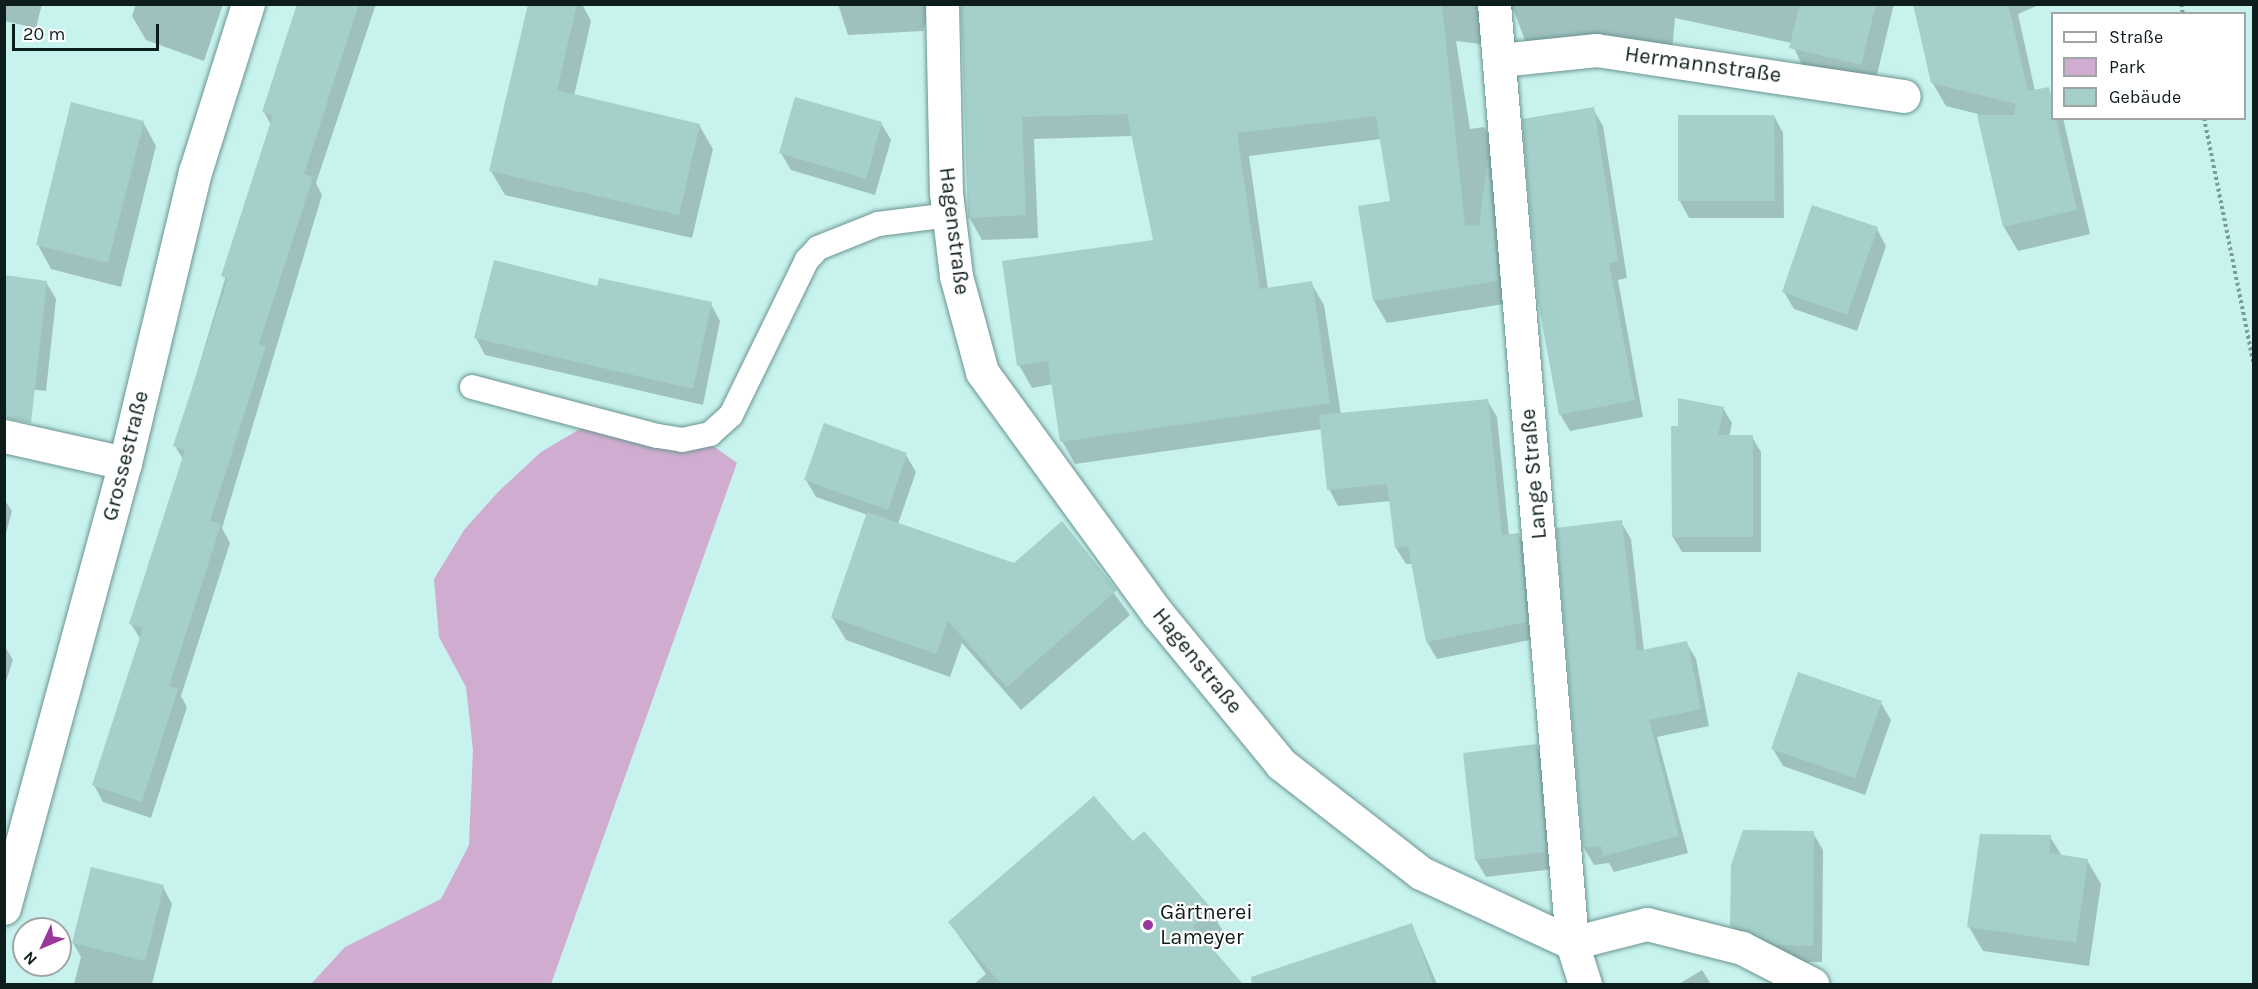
<!DOCTYPE html>
<html>
<head>
<meta charset="utf-8">
<style>
	body { margin:0 }
	#map { position:relative; width:2258px; height:989px; overflow:hidden; background:#c7f2ee; font-family:Karla,sans-serif }
	div>[style] { position:absolute }
	.green>* { inset:0; background:#d0add0 }
	.shadow>* { inset:0; background:#0003 }
	.building>* { inset:0; background:#a5cfca }
	.path>* { height:4px; margin-top:-2px; transform-origin:0; background:repeating-linear-gradient(90deg,#7c9c99 0 3px,transparent 0 6px) }
	.roads { filter:drop-shadow(0 0 2px #6b9490) drop-shadow(0 0 2px #6b9490) }
	.service>* { height:24px; margin:-12px; padding:0 12px; transform-origin:12px; border-radius:12px; background:#fff }
	.minor>* { height:33px; margin:-16.5px; padding:0 16.5px; transform-origin:16.5px; border-radius:16.5px; background:#fff }
	.dots>* { width:16px; height:16px; translate:-50% -50%; box-sizing:border-box; border:3px solid #fff; border-radius:50% }
	span { translate:-50% -50%; white-space:nowrap; text-align:center; line-height:1.15; -webkit-text-stroke:4.5px #fff; paint-order:stroke }
	.street-label { font-size:22px; color:#0d1d1c }
	.poi-label { font-size:22px; color:#0d1d1c }
	.left { translate:0 -50%; text-align:left }
	.frame { position:absolute; inset:0; border:6px solid #0d1d1c; pointer-events:none }
	.legend { position:absolute; left:2051px; top:12px; width:195px; height:108px; box-sizing:border-box; background:#fff; border:2px solid #9ea5a4; margin:0; padding:8px 10px; list-style:none; font-size:18px; color:#0d1d1c }
	.legend li { display:flex; align-items:center; gap:12px; height:30px }
	.legend b { width:30px; border:2px solid #9ea5a4 }
	.north { position:absolute; left:12px; top:917px; width:60px; height:60px; box-sizing:border-box; background:#fff; border:2px solid #9ea5a4; border-radius:50%; rotate:226deg; font-size:16px; font-weight:700; line-height:24px; text-align:center; color:#0d1d1c }
	.north::after { content:''; display:block; margin:auto; width:21px; height:27px; background:#99379d; clip-path:polygon(50% 0,100% 100%,50% 72%,0 100%) }
	.scale { position:absolute; left:12px; top:24px; width:147px; height:27px; box-sizing:border-box; border:3px solid #0d1d1c; border-top:0; padding-left:8px; font-size:18px; line-height:21px; white-space:nowrap; color:#0d1d1c; -webkit-text-stroke:4px #fff; paint-order:stroke }
</style>
</head>
<body>
<div id="map">
	<div class="green">
		<div style="clip-path:polygon(585px 426px,698px 435px,737px 463px,551px 984px,311px 984px,345px 947px,441px 899px,469px 845px,473px 750px,466px 687px,439px 637px,434px 579px,464px 530px,499px 491px,541px 452px)"></div>
	</div>
	<div class="shadow">
		<div style="clip-path:polygon(4px 4px,42px 4px,36px 28px,4px 21px)"></div>
		<div style="clip-path:polygon(136px 4px,223px 4px,204px 61px,146px 40px,132px 16px)"></div>
		<div style="clip-path:polygon(300px 4px,376px 4px,316px 183px,322px 195px,222px 528px,230px 543px,181px 696px,187px 707px,151px 818px,103px 802px,94px 785px,141px 640px,131px 624px,184px 461px,175px 446px,271px 125px,264px 112px)"></div>
		<div style="clip-path:polygon(530px 4px,582px 4px,591px 21px,574px 96px,699px 125px,713px 149px,692px 238px,505px 195px,491px 171px)"></div>
		<div style="clip-path:polygon(838px 4px,931px 4px,923px 31px,848px 35px)"></div>
		<div style="clip-path:polygon(961px 4px,1894px 4px,1874px 87px,1804px 70px,1792px 43px,1675px 18px,1672px 51px,1529px 51px,1514px 11px,1507px 7px,1489px 45px,1456px 41px,1470px 129px,1484px 127px,1497px 149px,1510px 303px,1387px 323px,1374px 301px,1392px 202px,1381px 139px,1249px 156px,1268px 289px,1311px 283px,1324px 305px,1341px 415px,1487px 400px,1497px 417px,1509px 536px,1518px 534px,1528px 551px,1535px 639px,1437px 659px,1427px 642px,1412px 564px,1406px 564px,1396px 548px,1391px 501px,1338px 506px,1329px 489px,1322px 429px,1075px 464px,1062px 441px,1053px 384px,1032px 388px,1019px 365px,1155px 241px,1133px 136px,1034px 139px,1038px 238px,982px 240px,969px 217px)"></div>
		<div style="clip-path:polygon(1915px 4px,2041px 4px,2018px 14px,2035px 91px,2048px 88px,2052px 118px,2063px 118px,2090px 234px,2018px 251px,2004px 227px,1978px 114px,1946px 106px,1932px 82px)"></div>
		<div style="clip-path:polygon(1593px 109px,1603px 126px,1627px 278px,1618px 280px,1643px 417px,1570px 431px,1560px 414px)"></div>
		<div style="clip-path:polygon(1774px 116px,1783px 133px,1784px 218px,1689px 218px,1680px 201px)"></div>
		<div style="clip-path:polygon(143px 122px,156px 146px,121px 287px,51px 269px,38px 245px)"></div>
		<div style="clip-path:polygon(881px 123px,891px 140px,875px 195px,791px 170px,781px 153px)"></div>
		<div style="clip-path:polygon(1877px 229px,1886px 246px,1857px 331px,1794px 309px,1784px 292px)"></div>
		<div style="clip-path:polygon(46px 282px,56px 299px,46px 391px,4px 386px)"></div>
		<div style="clip-path:polygon(598px 288px,711px 304px,720px 321px,703px 405px,485px 355px,476px 338px)"></div>
		<div style="clip-path:polygon(1723px 408px,1732px 423px,1729px 437px,1752px 437px,1761px 452px,1761px 552px,1682px 552px,1673px 537px,1680px 427px)"></div>
		<div style="clip-path:polygon(906px 455px,916px 472px,898px 524px,1014px 565px,1062px 523px,1130px 615px,1021px 710px,962px 643px,950px 677px,846px 640px,832px 617px,868px 515px,816px 497px,806px 480px)"></div>
		<div style="clip-path:polygon(4px 499px,12px 511px,4px 540px)"></div>
		<div style="clip-path:polygon(1621px 522px,1631px 539px,1644px 651px,1686px 642px,1696px 659px,1709px 726px,1657px 737px,1688px 853px,1614px 872px,1609px 863px,1594px 865px,1584px 848px,1558px 530px)"></div>
		<div style="clip-path:polygon(4px 645px,13px 660px,4px 687px)"></div>
		<div style="clip-path:polygon(1881px 703px,1891px 720px,1865px 795px,1783px 766px,1773px 749px)"></div>
		<div style="clip-path:polygon(1536px 746px,1546px 763px,1554px 869px,1486px 877px,1476px 860px)"></div>
		<div style="clip-path:polygon(1813px 833px,1823px 850px,1822px 962px,1788px 962px,1742px 943px,1732px 925px)"></div>
		<div style="clip-path:polygon(2050px 837px,2062px 856px,2087px 860px,2101px 884px,2089px 966px,1983px 951px,1969px 927px)"></div>
		<div style="clip-path:polygon(1132px 843px,1211px 911px,1228px 940px,1214px 952px,1240px 984px,974px 984px,986px 974px,949px 922px)"></div>
		<div style="clip-path:polygon(163px 887px,172px 904px,152px 984px,74px 984px,81px 957px,73px 943px)"></div>
		<div style="clip-path:polygon(1412px 925px,1437px 984px,1291px 984px,1285px 968px)"></div>
		<div style="clip-path:polygon(1702px 970px,1711px 984px,1679px 984px)"></div>
	</div>
	<div class="building">
		<div style="clip-path:polygon(297px 4px,359px 4px,304px 174px,313px 177px,259px 344px,266px 346px,210px 521px,221px 524px,169px 686px,178px 689px,142px 802px,92px 785px,143px 628px,129px 624px,185px 450px,173px 446px,228px 279px,221px 276px,273px 115px,262px 112px)"></div>
		<div style="clip-path:polygon(528px 4px,577px 4px,557px 90px,700px 124px,679px 215px,489px 171px)"></div>
		<div style="clip-path:polygon(961px 4px,1442px 4px,1465px 226px,1479px 226px,1488px 158px,1498px 281px,1373px 301px,1358px 206px,1390px 201px,1376px 116px,1237px 133px,1260px 289px,1312px 281px,1330px 403px,1060px 442px,1048px 361px,1017px 366px,1002px 261px,1153px 240px,1127px 114px,1022px 117px,1026px 215px,968px 218px)"></div>
		<div style="clip-path:polygon(1800px 4px,1876px 4px,1861px 65px,1789px 48px)"></div>
		<div style="clip-path:polygon(1913px 4px,2008px 4px,2028px 91px,2049px 87px,2077px 210px,2003px 227px,1977px 115px,2014px 115px,2016px 104px,1931px 83px)"></div>
		<div style="clip-path:polygon(795px 97px,882px 122px,866px 179px,779px 153px)"></div>
		<div style="clip-path:polygon(71px 102px,144px 121px,108px 263px,36px 245px)"></div>
		<div style="clip-path:polygon(1594px 107px,1618px 261px,1609px 263px,1635px 400px,1559px 415px,1538px 301px,1522px 119px)"></div>
		<div style="clip-path:polygon(1678px 115px,1774px 115px,1775px 201px,1678px 201px)"></div>
		<div style="clip-path:polygon(1812px 205px,1878px 227px,1847px 315px,1782px 292px)"></div>
		<div style="clip-path:polygon(494px 260px,597px 286px,599px 278px,712px 302px,693px 389px,474px 338px)"></div>
		<div style="clip-path:polygon(4px 275px,47px 281px,31px 423px,4px 418px)"></div>
		<div style="clip-path:polygon(1678px 398px,1724px 407px,1718px 435px,1753px 435px,1753px 537px,1672px 537px,1671px 426px,1678px 426px)"></div>
		<div style="clip-path:polygon(1488px 399px,1502px 535px,1519px 533px,1527px 622px,1426px 642px,1408px 546px,1395px 548px,1387px 484px,1327px 490px,1319px 415px)"></div>
		<div style="clip-path:polygon(824px 423px,907px 453px,888px 510px,804px 480px)"></div>
		<div style="clip-path:polygon(867px 512px,1014px 563px,1062px 521px,1117px 590px,1007px 687px,948px 621px,936px 654px,831px 617px)"></div>
		<div style="clip-path:polygon(1622px 520px,1637px 651px,1687px 641px,1701px 709px,1649px 720px,1679px 836px,1603px 856px,1601px 846px,1583px 848px,1556px 528px)"></div>
		<div style="clip-path:polygon(1798px 672px,1882px 701px,1855px 778px,1771px 749px)"></div>
		<div style="clip-path:polygon(1537px 744px,1546px 852px,1475px 860px,1463px 753px)"></div>
		<div style="clip-path:polygon(1094px 796px,1133px 841px,1144px 831px,1213px 910px,1193px 926px,1243px 984px,1001px 984px,948px 922px)"></div>
		<div style="clip-path:polygon(1743px 830px,1814px 831px,1813px 946px,1777px 945px,1730px 926px,1731px 865px)"></div>
		<div style="clip-path:polygon(1980px 834px,2051px 835px,2049px 853px,2088px 859px,2076px 943px,1967px 927px)"></div>
		<div style="clip-path:polygon(91px 867px,164px 885px,145px 961px,72px 943px)"></div>
		<div style="clip-path:polygon(1412px 923px,1433px 984px,1252px 984px,1251px 977px)"></div>
	</div>
	<div class="path">
		<div style="left:2181px;top:4px;width:10px;rotate:79deg"></div>
		<div style="left:2204px;top:118px;width:252px;rotate:78.6deg"></div>
	</div>
	<div class="roads">
		<div class="service">
			<div style="left:472px;top:387px;width:192px;rotate:14.8deg"></div>
			<div style="left:658px;top:436px;width:24px;rotate:9deg"></div>
			<div style="left:682px;top:440px;width:29px;rotate:-12deg"></div>
			<div style="left:710px;top:434px;width:28px;rotate:-42deg"></div>
			<div style="left:731px;top:415px;width:173px;rotate:-63.9deg"></div>
			<div style="left:807px;top:260px;width:16px;rotate:-47deg"></div>
			<div style="left:818px;top:248px;width:65px;rotate:-21.8deg"></div>
			<div style="left:878px;top:224px;width:72px;rotate:-7.2deg"></div>
		</div>
		<div class="minor">
			<div style="left:942px;top:4px;width:189px;rotate:88.8deg"></div>
			<div style="left:946px;top:193px;width:84px;rotate:83.1deg"></div>
			<div style="left:956px;top:276px;width:99px;rotate:74.8deg"></div>
			<div style="left:982px;top:372px;width:299px;rotate:54deg"></div>
			<div style="left:1158px;top:614px;width:194px;rotate:50.6deg"></div>
			<div style="left:1281px;top:764px;width:177px;rotate:37.9deg"></div>
			<div style="left:1421px;top:873px;width:166px;rotate:24.9deg"></div>
			<div style="left:1572px;top:943px;width:77px;rotate:-14.2deg"></div>
			<div style="left:1647px;top:924px;width:98px;rotate:14.2deg"></div>
			<div style="left:1742px;top:948px;width:79px;rotate:27.2deg"></div>
			<div style="left:1494px;top:4px;width:942px;rotate:85.25deg"></div>
			<div style="left:1572px;top:943px;width:43px;rotate:72.4deg"></div>
			<div style="left:1500px;top:60px;width:97px;rotate:-5.9deg"></div>
			<div style="left:1596px;top:50px;width:311px;rotate:8.5deg"></div>
			<div style="left:4px;top:436px;width:124px;rotate:12.6deg"></div>
			<div style="left:4px;top:908px;width:461px;rotate:-74.8deg"></div>
			<div style="left:125px;top:463px;width:299px;rotate:-76.5deg"></div>
			<div style="left:195px;top:172px;width:176px;rotate:-72.5deg"></div>
		</div>
	</div>
	<div class="dots">
		<div style="left:1148px;top:925px;background:#99379d"></div>
	</div>
	<div class="street-label">
		<span style="left:1703px;top:65px;rotate:8deg">Hermannstraße</span>
		<span style="left:954px;top:231px;rotate:83deg">Hagenstraße</span>
		<span style="left:126px;top:456px;rotate:-76deg">Grossestraße</span>
		<span style="left:1534px;top:474px;rotate:-95deg">Lange Straße</span>
		<span style="left:1197px;top:661px;rotate:51deg">Hagenstraße</span>
	</div>
	<div class="poi-label">
		<span class="left" style="left:1160px;top:925px">Gärtnerei<br>Lameyer</span>
	</div>
	<div class="frame"></div>
	<ul class="legend">
	<li><b style="height:8px;background:#fff"></b>Straße</li>
	<li><b style="height:16px;background:#d0add0"></b>Park</li>
	<li><b style="height:16px;background:#a5cfca"></b>Gebäude</li>
	</ul>
	<div class="north">N</div>
	<div class="scale">20 m</div>
</div>
</body>
</html>
